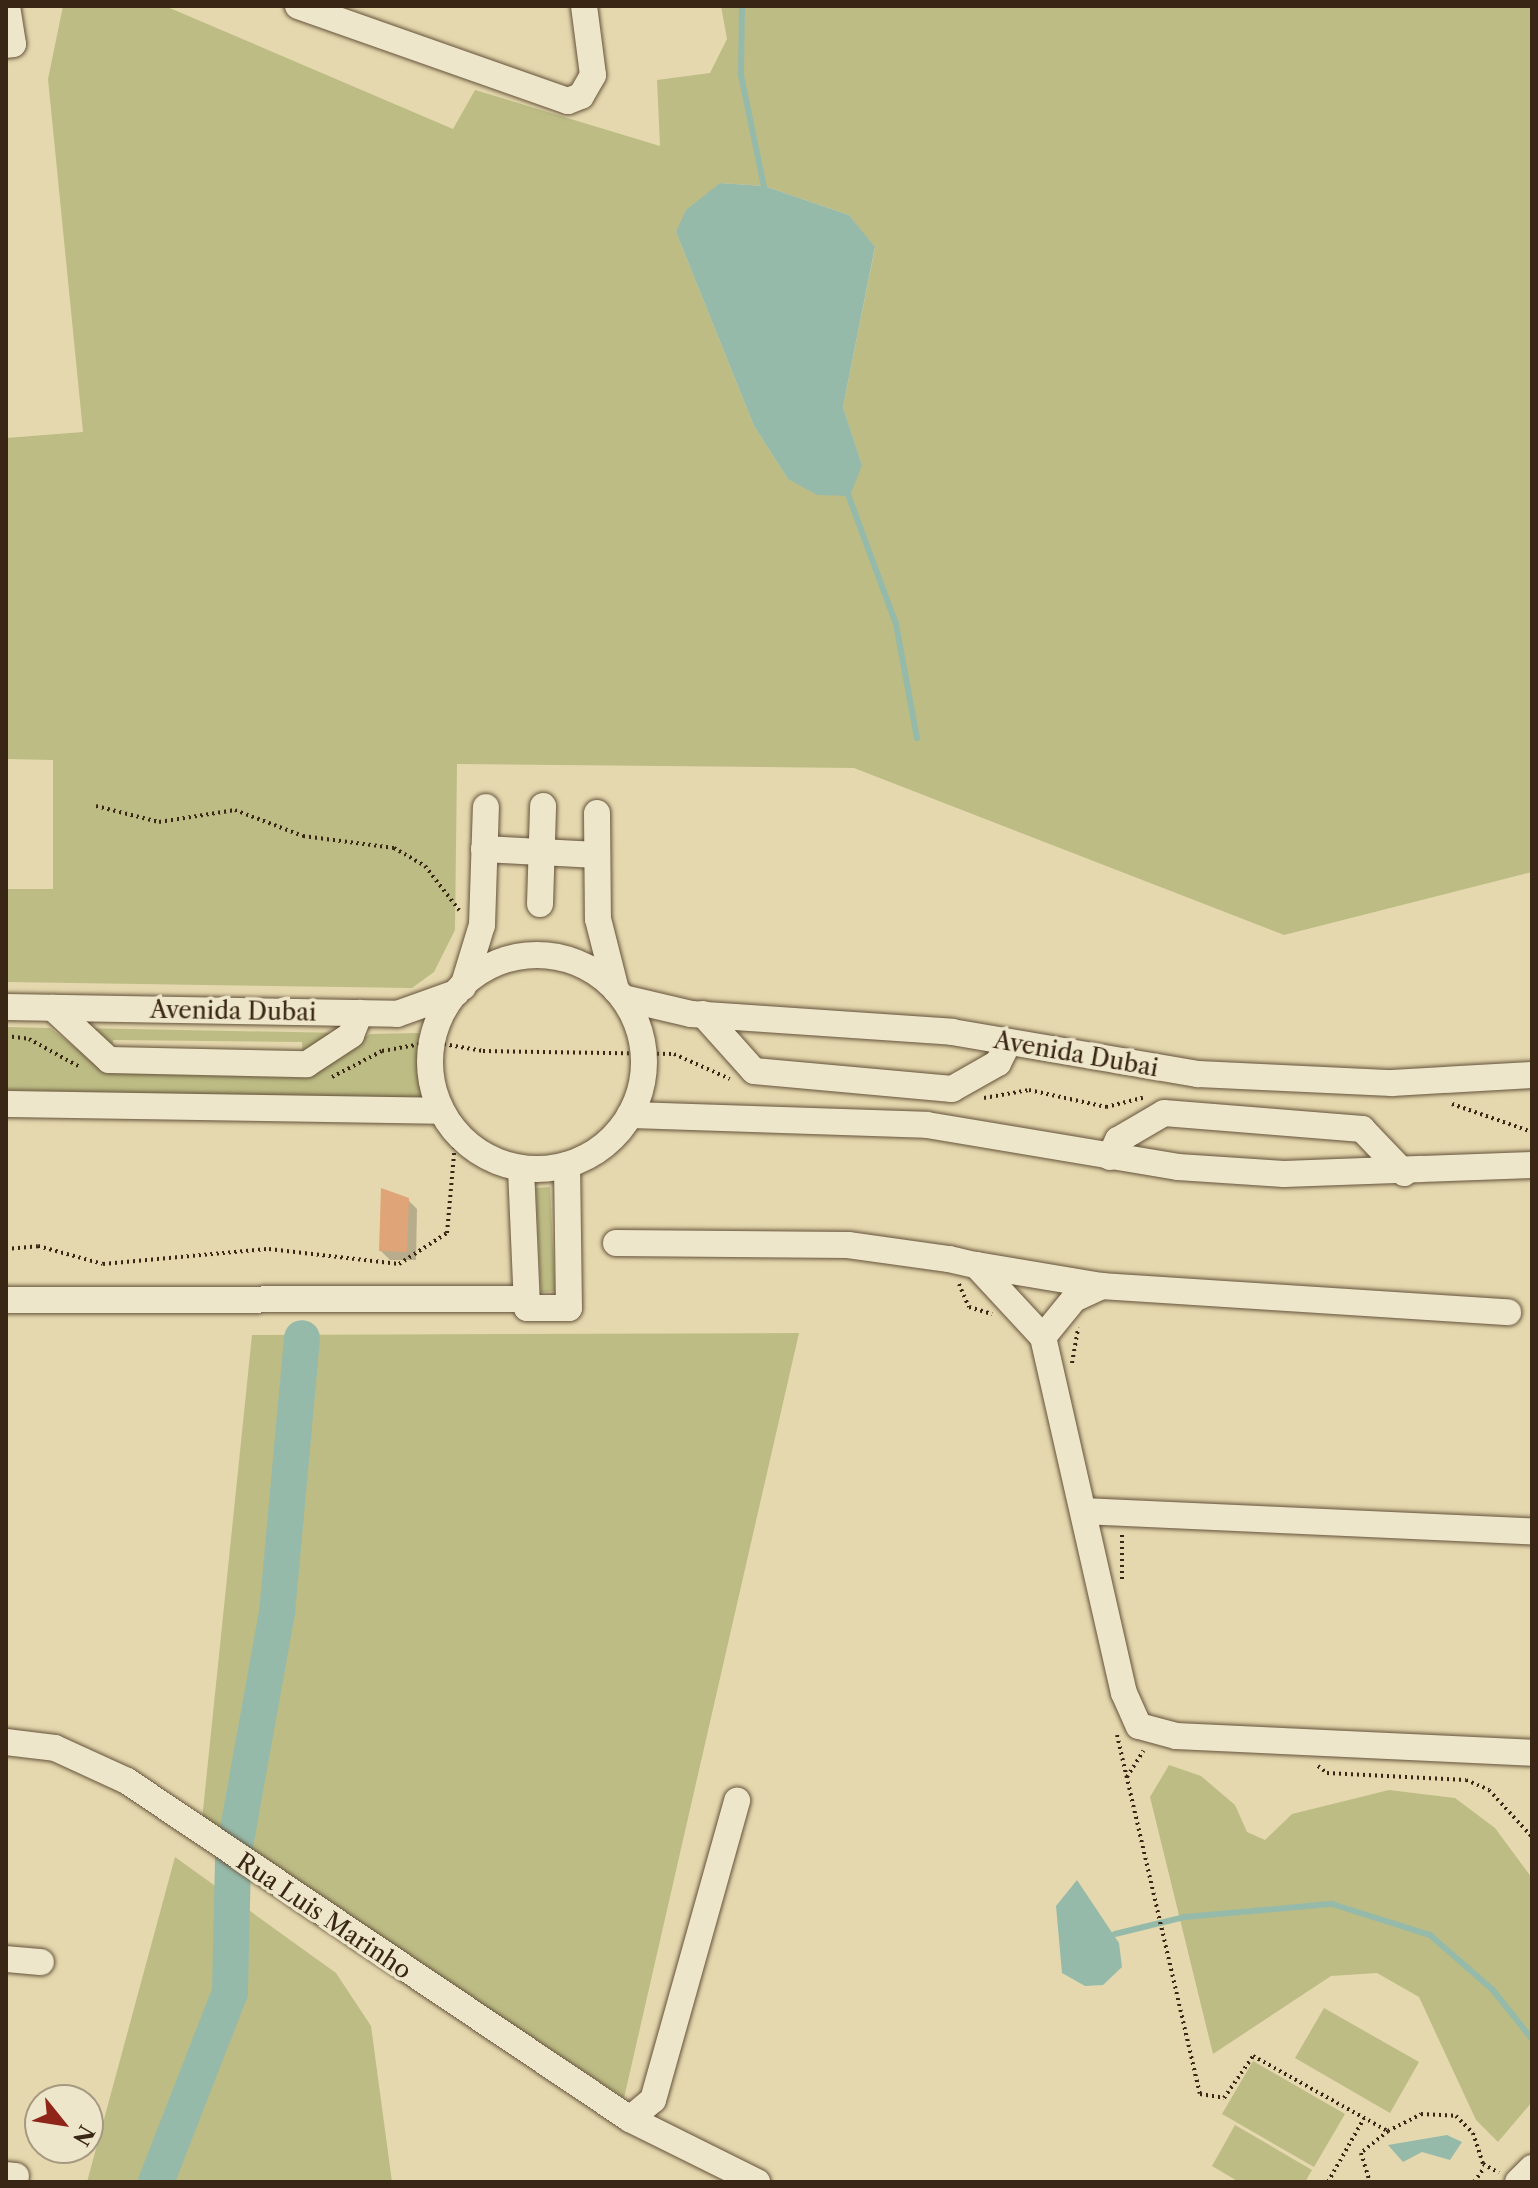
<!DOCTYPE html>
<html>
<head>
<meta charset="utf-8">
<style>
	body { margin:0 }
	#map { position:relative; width:1538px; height:2188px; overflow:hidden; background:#e5d8ae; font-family:"Libre Caslon Text",serif }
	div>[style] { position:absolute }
	.green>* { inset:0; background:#bdbc85 }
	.water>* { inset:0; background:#96baaa }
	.shadow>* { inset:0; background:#0003 }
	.stream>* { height:6px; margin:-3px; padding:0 3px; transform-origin:3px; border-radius:3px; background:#96baaa }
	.river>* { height:36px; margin:-18px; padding:0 18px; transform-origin:18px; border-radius:18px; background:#96baaa }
	.building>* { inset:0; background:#dfa478 }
	.path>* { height:4px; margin-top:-2px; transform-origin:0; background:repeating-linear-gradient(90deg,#392614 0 2px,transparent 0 6px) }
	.roads { filter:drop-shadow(0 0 2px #64523a) drop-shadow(0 0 2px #64523a) }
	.minor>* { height:26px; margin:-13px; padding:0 13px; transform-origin:13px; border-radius:13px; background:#eee6ca }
	.minor>.ring { margin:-13px; padding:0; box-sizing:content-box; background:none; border:26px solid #eee6ca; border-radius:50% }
	span { translate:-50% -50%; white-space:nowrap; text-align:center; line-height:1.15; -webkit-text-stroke:7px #eee6ca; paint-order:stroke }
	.street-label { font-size:24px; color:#392614 }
	.frame { position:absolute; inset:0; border:8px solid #392614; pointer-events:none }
	.north { position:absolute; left:24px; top:2084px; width:80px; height:80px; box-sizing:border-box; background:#eee6ca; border:2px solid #a69981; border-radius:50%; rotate:120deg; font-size:22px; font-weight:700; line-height:32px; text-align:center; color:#392614 }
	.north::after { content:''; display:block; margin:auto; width:28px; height:36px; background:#8f2418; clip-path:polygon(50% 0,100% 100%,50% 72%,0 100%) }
</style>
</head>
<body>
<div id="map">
	<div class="green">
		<div style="clip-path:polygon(evenodd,63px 6px,165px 6px,453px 129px,475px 90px,660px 146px,657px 80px,710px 73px,727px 39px,721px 6px,1532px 6px,1532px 872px,1284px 935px,854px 768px,457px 764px,455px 930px,434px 972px,412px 988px,6px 982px,6px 889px,53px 889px,53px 760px,6px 759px,6px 438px,83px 432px,48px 79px,63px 6px,720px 183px,764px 186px,849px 215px,875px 248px,843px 407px,862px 465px,788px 479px,754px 426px,676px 232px,720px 183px)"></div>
		<div style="clip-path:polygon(6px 1027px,50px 1028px,108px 1073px,306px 1078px,370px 1034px,419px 1033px,421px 1099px,6px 1090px)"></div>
		<div style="clip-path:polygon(79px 1028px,341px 1033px,303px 1059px,302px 1042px,113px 1040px,112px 1056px)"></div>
		<div style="clip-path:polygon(550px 1187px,555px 1291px,541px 1292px,536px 1188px)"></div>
		<div style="clip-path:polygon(799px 1333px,624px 2098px,202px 1820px,252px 1335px)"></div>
		<div style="clip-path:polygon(1169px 1765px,1201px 1776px,1235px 1805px,1247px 1832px,1265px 1840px,1292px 1814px,1389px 1790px,1455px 1798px,1495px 1828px,1532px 1878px,1532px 2102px,1498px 2142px,1476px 2120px,1419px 1997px,1377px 1973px,1331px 1976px,1213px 2054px,1150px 1797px)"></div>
		<div style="clip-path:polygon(175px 1857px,336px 1973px,371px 2026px,392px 2182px,87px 2182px)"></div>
		<div style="clip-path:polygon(1324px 2008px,1419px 2062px,1390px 2113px,1295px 2058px)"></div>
		<div style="clip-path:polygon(1253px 2061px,1345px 2114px,1314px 2167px,1222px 2114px)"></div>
		<div style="clip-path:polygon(1235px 2125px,1312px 2170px,1305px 2182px,1239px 2182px,1212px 2166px)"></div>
	</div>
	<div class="water">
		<div style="clip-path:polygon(720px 183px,764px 186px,849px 215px,875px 247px,843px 407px,862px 465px,850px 496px,817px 495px,788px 479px,754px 426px,676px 232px,686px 210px)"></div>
		<div style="clip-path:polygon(1077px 1880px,1119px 1943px,1122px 1967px,1103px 1985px,1085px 1986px,1062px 1973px,1056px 1906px)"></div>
		<div style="clip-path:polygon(1447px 2135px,1462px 2142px,1450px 2160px,1422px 2152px,1403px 2162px,1388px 2145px)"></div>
	</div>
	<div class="shadow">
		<div style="clip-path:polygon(408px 1200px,417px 1209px,416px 1260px,390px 1260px,381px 1251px)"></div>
	</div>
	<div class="stream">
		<div style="left:742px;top:6px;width:69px;rotate:90.8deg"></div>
		<div style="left:741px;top:75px;width:119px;rotate:78.4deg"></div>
		<div style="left:846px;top:489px;width:144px;rotate:69.7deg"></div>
		<div style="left:896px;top:624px;width:116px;rotate:79.6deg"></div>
		<div style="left:1115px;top:1934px;width:72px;rotate:-13.7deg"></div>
		<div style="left:1185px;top:1917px;width:148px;rotate:-5.1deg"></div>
		<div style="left:1332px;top:1904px;width:103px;rotate:17.6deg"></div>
		<div style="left:1430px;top:1935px;width:82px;rotate:41.1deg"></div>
		<div style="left:1492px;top:1989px;width:64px;rotate:51.3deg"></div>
	</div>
	<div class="river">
		<div style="left:156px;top:2182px;width:204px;rotate:-68.7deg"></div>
		<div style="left:230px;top:1992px;width:135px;rotate:-88.7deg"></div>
		<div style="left:233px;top:1857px;width:248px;rotate:-79.8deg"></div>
		<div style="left:277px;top:1613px;width:276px;rotate:-84.8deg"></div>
	</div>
	<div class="building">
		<div style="clip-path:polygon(381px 1188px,409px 1198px,407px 1252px,379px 1251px)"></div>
	</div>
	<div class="path">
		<div style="left:96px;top:806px;width:65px;rotate:14.3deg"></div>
		<div style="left:159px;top:822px;width:77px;rotate:-9deg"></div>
		<div style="left:235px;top:810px;width:73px;rotate:20.9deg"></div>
		<div style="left:303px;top:836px;width:92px;rotate:7.5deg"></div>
		<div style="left:394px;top:848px;width:36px;rotate:30deg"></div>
		<div style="left:425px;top:866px;width:56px;rotate:52.3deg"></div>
		<div style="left:6px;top:1036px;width:23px;rotate:7deg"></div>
		<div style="left:29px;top:1039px;width:58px;rotate:28.8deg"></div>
		<div style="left:332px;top:1077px;width:56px;rotate:-27.5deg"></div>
		<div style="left:382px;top:1051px;width:51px;rotate:-10.2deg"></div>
		<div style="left:432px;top:1042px;width:52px;rotate:10deg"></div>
		<div style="left:483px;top:1051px;width:191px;rotate:0.9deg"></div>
		<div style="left:674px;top:1054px;width:61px;rotate:24.1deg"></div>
		<div style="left:984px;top:1098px;width:46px;rotate:-10.1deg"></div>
		<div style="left:1029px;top:1090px;width:79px;rotate:12.4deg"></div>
		<div style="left:1106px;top:1107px;width:38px;rotate:-14deg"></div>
		<div style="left:1452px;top:1104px;width:85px;rotate:19.3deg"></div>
		<div style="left:6px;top:1249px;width:32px;rotate:-5deg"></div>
		<div style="left:38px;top:1246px;width:67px;rotate:15.5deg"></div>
		<div style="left:103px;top:1264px;width:167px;rotate:-5.2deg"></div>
		<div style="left:269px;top:1249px;width:131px;rotate:6.6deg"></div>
		<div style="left:399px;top:1264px;width:57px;rotate:-32.9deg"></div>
		<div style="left:447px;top:1233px;width:100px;rotate:-84.9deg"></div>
		<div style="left:959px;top:1284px;width:25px;rotate:67deg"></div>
		<div style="left:969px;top:1307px;width:24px;rotate:17deg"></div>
		<div style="left:1072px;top:1363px;width:36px;rotate:-80deg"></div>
		<div style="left:1122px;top:1579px;width:46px;rotate:-90deg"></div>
		<div style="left:1117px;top:1735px;width:368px;rotate:77deg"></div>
		<div style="left:1200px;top:2094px;width:24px;rotate:9deg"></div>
		<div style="left:1224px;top:2098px;width:51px;rotate:-55.4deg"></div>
		<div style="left:1253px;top:2056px;width:154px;rotate:29.1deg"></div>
		<div style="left:1388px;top:2131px;width:35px;rotate:141deg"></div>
		<div style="left:1361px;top:2153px;width:30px;rotate:73deg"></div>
		<div style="left:1318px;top:1766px;width:11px;rotate:38deg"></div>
		<div style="left:1327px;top:1773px;width:139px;rotate:2.9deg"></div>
		<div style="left:1466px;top:1780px;width:25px;rotate:23deg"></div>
		<div style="left:1489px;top:1790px;width:64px;rotate:47.5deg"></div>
		<div style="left:1127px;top:1777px;width:31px;rotate:-58deg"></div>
		<div style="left:1388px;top:2131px;width:37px;rotate:-27deg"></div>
		<div style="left:1421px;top:2114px;width:35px;rotate:3deg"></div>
		<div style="left:1456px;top:2116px;width:24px;rotate:45deg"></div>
		<div style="left:1473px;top:2133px;width:33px;rotate:72deg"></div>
		<div style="left:1483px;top:2164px;width:18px;rotate:29deg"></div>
		<div style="left:1328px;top:2182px;width:73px;rotate:-60.6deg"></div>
		<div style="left:1432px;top:2182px;width:38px"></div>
		<div style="left:1474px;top:2182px;width:17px;rotate:-54deg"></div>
	</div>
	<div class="roads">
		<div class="minor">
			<div style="left:298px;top:6px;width:286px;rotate:19.4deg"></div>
			<div style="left:568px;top:101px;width:14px;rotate:-21deg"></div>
			<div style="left:581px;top:96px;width:24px;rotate:-60deg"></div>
			<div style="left:593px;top:75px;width:70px;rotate:-97.4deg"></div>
			<div style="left:6px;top:45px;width:7px;rotate:-8deg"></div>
			<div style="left:13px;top:44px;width:38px;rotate:-99deg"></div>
			<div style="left:597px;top:813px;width:106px;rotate:89.5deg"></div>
			<div style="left:598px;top:919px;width:73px;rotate:75.8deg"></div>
			<div style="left:484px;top:849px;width:113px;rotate:3deg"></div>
			<div style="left:540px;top:904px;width:98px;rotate:-88.2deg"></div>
			<div class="ring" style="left:430px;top:955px;width:188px;height:188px"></div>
			<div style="left:463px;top:987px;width:65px;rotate:-73deg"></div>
			<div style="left:482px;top:925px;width:118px;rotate:-88.1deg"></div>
			<div style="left:623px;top:998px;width:70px;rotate:13.2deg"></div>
			<div style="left:691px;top:1014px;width:262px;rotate:3.9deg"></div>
			<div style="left:952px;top:1032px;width:250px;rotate:9.7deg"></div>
			<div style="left:1198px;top:1074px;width:194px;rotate:2.7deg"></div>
			<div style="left:1392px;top:1083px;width:140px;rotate:-3.3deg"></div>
			<div style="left:6px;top:1007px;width:391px;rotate:1deg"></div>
			<div style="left:397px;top:1014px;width:63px;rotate:-19.6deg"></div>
			<div style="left:53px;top:1008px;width:76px;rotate:42.9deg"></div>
			<div style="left:109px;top:1060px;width:198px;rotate:1.2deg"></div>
			<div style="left:307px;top:1064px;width:53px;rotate:-33.4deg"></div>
			<div style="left:351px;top:1035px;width:24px;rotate:-68deg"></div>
			<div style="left:703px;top:1014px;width:76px;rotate:48.2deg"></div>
			<div style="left:754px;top:1071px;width:199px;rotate:5.2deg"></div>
			<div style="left:952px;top:1089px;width:53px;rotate:-29.5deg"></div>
			<div style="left:998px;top:1063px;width:22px;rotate:-63deg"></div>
			<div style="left:6px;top:1104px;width:435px;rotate:0.9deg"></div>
			<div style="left:630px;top:1115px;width:297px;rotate:1.9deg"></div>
			<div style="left:927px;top:1125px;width:254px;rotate:9.5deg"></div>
			<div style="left:1178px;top:1167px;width:106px;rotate:3.8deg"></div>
			<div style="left:1284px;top:1174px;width:248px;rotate:-2.1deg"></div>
			<div style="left:1110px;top:1157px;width:19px;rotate:-65deg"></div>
			<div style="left:1118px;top:1140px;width:53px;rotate:-30.4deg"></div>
			<div style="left:1164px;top:1113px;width:199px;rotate:4.6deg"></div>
			<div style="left:1362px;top:1129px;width:61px;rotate:46.3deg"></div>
			<div style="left:521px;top:1169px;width:139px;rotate:87.5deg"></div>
			<div style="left:527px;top:1308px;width:42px"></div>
			<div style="left:569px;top:1308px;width:143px;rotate:-90.8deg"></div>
			<div style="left:616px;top:1243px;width:232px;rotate:0.5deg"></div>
			<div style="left:848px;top:1245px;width:102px;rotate:7.9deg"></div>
			<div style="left:949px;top:1259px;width:28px;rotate:13deg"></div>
			<div style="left:976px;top:1265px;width:98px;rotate:47.1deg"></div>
			<div style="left:1043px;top:1337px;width:49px;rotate:-50.8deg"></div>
			<div style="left:1074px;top:1299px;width:31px;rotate:-25deg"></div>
			<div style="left:1102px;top:1286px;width:407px;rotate:3.7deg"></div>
			<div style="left:976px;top:1265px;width:128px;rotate:9.5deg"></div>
			<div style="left:6px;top:1300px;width:520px;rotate:-0.11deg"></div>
			<div style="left:1043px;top:1337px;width:365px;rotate:77.2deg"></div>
			<div style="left:1124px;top:1693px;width:36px;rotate:66deg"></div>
			<div style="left:1139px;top:1726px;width:38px;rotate:15deg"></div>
			<div style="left:1176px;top:1736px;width:356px;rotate:2.7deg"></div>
			<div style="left:1084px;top:1511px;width:448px;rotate:2.6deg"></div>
			<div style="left:6px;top:1742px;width:49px;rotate:7deg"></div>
			<div style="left:55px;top:1748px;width:79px;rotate:24.6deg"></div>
			<div style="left:127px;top:1781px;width:606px;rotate:33.9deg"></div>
			<div style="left:630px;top:2119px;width:142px;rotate:26.4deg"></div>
			<div style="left:6px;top:1959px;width:35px;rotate:5deg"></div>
			<div style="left:630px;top:2119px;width:30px;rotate:-40deg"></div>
			<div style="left:653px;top:2100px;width:311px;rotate:-74.3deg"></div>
			<div style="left:6px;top:2175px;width:10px;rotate:6deg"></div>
			<div style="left:1518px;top:2182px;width:20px;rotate:-45deg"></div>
		</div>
	</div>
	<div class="street-label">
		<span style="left:233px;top:1011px;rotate:1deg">Avenida Dubai</span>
		<span style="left:1076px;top:1054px;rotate:10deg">Avenida Dubai</span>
		<span style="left:324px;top:1916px;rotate:34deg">Rua Luis Marinho</span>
	</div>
	<div class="frame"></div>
	<div class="north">N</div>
</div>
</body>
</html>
